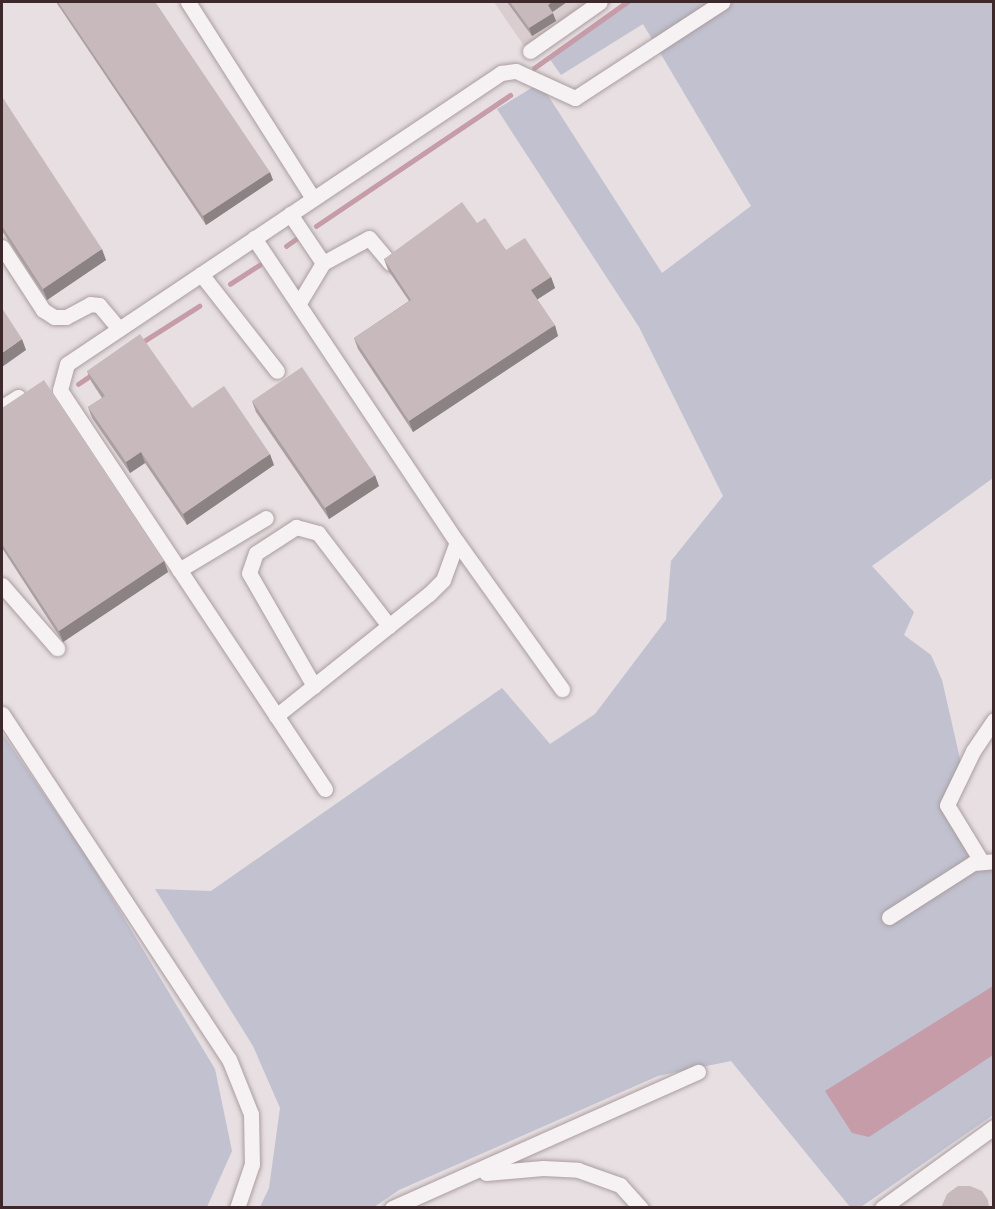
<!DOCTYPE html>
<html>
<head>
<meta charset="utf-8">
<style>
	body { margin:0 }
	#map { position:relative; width:995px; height:1209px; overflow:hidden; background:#e7dfe1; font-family:Rubik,sans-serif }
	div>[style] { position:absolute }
	.built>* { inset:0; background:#d9cdcf }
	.green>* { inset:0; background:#c1c1d0 }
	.water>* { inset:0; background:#c59ca8 }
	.stream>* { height:4.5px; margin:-2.25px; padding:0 2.25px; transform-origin:2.25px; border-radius:2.25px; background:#c59ca8 }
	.roads { filter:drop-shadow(0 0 2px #aa9da0) drop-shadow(0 0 2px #aa9da0) }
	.minor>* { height:15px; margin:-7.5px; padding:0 7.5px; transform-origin:7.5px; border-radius:7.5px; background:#f6f1f2 }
	.wall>* { inset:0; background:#ab9fa2 }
	.shaded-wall>* { inset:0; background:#8b8284 }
	.building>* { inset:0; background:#c7b9bc }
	span { translate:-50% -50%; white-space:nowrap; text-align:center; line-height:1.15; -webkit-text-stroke:4.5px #f5eef0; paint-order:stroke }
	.frame { position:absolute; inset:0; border:3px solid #3d292c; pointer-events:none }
</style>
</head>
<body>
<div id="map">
	<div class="built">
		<div style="clip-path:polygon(494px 2px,613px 2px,533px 59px)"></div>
	</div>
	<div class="green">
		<div style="clip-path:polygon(628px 2px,993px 2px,993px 478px,872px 566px,914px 612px,904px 635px,931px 655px,942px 680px,966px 785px,951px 807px,993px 864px,993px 1115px,861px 1207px,850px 1207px,731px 1061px,658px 1076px,399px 1190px,374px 1207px,260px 1207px,269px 1188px,280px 1108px,253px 1046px,155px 889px,211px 891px,502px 688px,550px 744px,595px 714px,666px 620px,671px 561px,723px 496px,639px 327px,497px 109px,540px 83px,662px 273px,751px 206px,643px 24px,561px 75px,549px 58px)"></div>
		<div style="clip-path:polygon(2px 733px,86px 855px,215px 1069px,232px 1151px,207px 1207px,2px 1207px)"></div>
	</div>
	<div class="water">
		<div style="clip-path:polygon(993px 986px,993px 1055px,869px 1137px,852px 1133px,825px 1091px)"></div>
	</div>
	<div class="stream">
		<div style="left:534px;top:68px;width:114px;rotate:-35.4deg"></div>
		<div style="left:316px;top:226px;width:234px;rotate:-34deg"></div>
		<div style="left:286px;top:246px;width:12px;rotate:-35deg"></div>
		<div style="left:230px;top:284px;width:35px;rotate:-33deg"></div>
		<div style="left:141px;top:343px;width:69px;rotate:-32.5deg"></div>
		<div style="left:78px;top:384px;width:18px;rotate:-34deg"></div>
	</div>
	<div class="roads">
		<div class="minor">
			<div style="left:188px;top:2px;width:232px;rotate:57.5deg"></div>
			<div style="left:530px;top:51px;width:85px;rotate:-35deg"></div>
			<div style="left:290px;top:214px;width:59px;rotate:56deg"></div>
			<div style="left:323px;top:263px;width:52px;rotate:-28.5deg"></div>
			<div style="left:369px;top:238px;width:33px;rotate:50deg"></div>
			<div style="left:254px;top:238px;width:366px;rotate:56.3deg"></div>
			<div style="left:457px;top:542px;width:181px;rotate:54.5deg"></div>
			<div style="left:2px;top:247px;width:75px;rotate:56.9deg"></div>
			<div style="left:43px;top:310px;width:13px;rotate:32deg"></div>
			<div style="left:54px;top:317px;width:12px"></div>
			<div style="left:66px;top:317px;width:27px;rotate:-28deg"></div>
			<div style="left:90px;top:304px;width:9px;rotate:6deg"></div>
			<div style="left:99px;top:305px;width:31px;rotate:50deg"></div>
			<div style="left:201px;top:274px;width:123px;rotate:51.9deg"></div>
			<div style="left:299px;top:303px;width:47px;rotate:-59deg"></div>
			<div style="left:2px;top:407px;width:19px;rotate:-32deg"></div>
			<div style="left:179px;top:570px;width:101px;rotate:-30.9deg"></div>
			<div style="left:2px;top:585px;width:84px;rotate:48.9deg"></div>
			<div style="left:314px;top:686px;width:130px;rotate:-119.9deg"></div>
			<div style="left:249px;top:573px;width:21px;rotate:-71deg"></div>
			<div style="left:256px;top:553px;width:48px;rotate:-33deg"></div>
			<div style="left:296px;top:527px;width:23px;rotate:15deg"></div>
			<div style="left:318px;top:533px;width:117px;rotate:52.6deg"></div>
			<div style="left:2px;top:714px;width:413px;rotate:56.7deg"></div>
			<div style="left:229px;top:1059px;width:59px;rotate:68.2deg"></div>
			<div style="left:251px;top:1114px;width:50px;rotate:88.9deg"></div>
			<div style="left:252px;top:1164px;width:46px;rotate:108.8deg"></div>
			<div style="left:276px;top:716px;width:196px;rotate:-38.6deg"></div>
			<div style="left:429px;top:594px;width:20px;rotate:-45deg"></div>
			<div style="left:443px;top:580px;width:40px;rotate:-69.8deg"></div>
			<div style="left:325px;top:789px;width:479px;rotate:-123.6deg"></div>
			<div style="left:60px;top:390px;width:27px;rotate:-75deg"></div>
			<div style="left:67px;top:364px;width:523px;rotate:-33.84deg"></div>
			<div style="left:501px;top:73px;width:15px;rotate:-8deg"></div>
			<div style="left:516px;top:71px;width:65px;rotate:24.6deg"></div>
			<div style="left:575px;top:98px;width:176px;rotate:-33.1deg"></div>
			<div style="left:980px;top:859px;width:63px;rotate:-121.4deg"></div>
			<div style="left:947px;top:805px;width:60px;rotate:-64.3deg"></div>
			<div style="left:973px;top:751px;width:37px;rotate:-56deg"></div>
			<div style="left:889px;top:917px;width:100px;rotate:-32.7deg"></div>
			<div style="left:973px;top:863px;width:21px;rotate:-5deg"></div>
			<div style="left:486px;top:1173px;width:57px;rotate:-5deg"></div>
			<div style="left:543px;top:1168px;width:35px;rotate:3deg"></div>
			<div style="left:578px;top:1170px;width:45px;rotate:19.7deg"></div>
			<div style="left:620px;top:1185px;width:31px;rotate:48deg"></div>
			<div style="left:392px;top:1208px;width:335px;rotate:-24deg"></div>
			<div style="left:882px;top:1208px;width:138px;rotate:-35.9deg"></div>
		</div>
	</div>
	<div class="wall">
		<div style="clip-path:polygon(56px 2px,155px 2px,273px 180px,206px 225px)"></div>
		<div style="clip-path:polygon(507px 2px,567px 2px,552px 12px,556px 21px,532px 36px)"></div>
		<div style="clip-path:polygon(2px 97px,106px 260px,47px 300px,2px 231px)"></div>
		<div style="clip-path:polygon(477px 223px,506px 250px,551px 277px,555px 288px,537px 299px,558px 336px,413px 432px,358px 349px,354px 338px,409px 301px,388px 270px,384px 259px)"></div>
		<div style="clip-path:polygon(87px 371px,192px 408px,274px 465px,187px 525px,145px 463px,130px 473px,92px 418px,88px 407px,102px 398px,91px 381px)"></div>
		<div style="clip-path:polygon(252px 401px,379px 486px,329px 519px,256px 412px)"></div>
		<div style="clip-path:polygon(2px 408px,164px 561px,168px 572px,63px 642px,2px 548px)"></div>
	</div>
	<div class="shaded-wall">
		<div style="clip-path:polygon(552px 2px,567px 2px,551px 13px,548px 5px)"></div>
		<div style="clip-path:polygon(553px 13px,556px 21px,532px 36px,529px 28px)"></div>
		<div style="clip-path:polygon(270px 172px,273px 180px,206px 225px,203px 216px)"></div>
		<div style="clip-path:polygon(102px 249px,106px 260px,47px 300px,43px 289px)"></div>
		<div style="clip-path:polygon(551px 277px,555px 288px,535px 301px,531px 290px)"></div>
		<div style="clip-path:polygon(555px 325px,558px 336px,413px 432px,409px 421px)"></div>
		<div style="clip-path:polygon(22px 339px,26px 350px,2px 367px,2px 353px)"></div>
		<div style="clip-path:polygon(141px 452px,145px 463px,130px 473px,126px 462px)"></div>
		<div style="clip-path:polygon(270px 454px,274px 465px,187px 525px,183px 514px)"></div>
		<div style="clip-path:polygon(375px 475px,379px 486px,329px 519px,325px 508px)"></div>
		<div style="clip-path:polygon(164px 561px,168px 572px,63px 642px,59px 631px)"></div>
	</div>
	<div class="building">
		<div style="clip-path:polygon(58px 2px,155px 2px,270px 172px,203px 216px)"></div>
		<div style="clip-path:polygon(510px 2px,552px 2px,548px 5px,553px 13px,529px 28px)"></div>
		<div style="clip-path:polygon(2px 97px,102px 249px,43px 289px,2px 226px)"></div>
		<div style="clip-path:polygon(462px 202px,477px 223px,485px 218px,506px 250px,525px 238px,551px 277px,531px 290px,555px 325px,409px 421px,354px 338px,411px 300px,384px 259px)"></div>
		<div style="clip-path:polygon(2px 308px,22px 339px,2px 353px)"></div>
		<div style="clip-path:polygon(140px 334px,192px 408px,224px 386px,270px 454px,183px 514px,141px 452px,126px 462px,88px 407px,105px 396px,87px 371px)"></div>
		<div style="clip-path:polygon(302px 367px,375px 475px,325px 508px,252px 401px)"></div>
		<div style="clip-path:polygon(44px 380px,164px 561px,59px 631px,2px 544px,2px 408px)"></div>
		<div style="clip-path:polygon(958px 1186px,970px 1186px,982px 1191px,988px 1200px,989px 1208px,941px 1208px,947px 1194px)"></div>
	</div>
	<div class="frame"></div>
</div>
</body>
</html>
